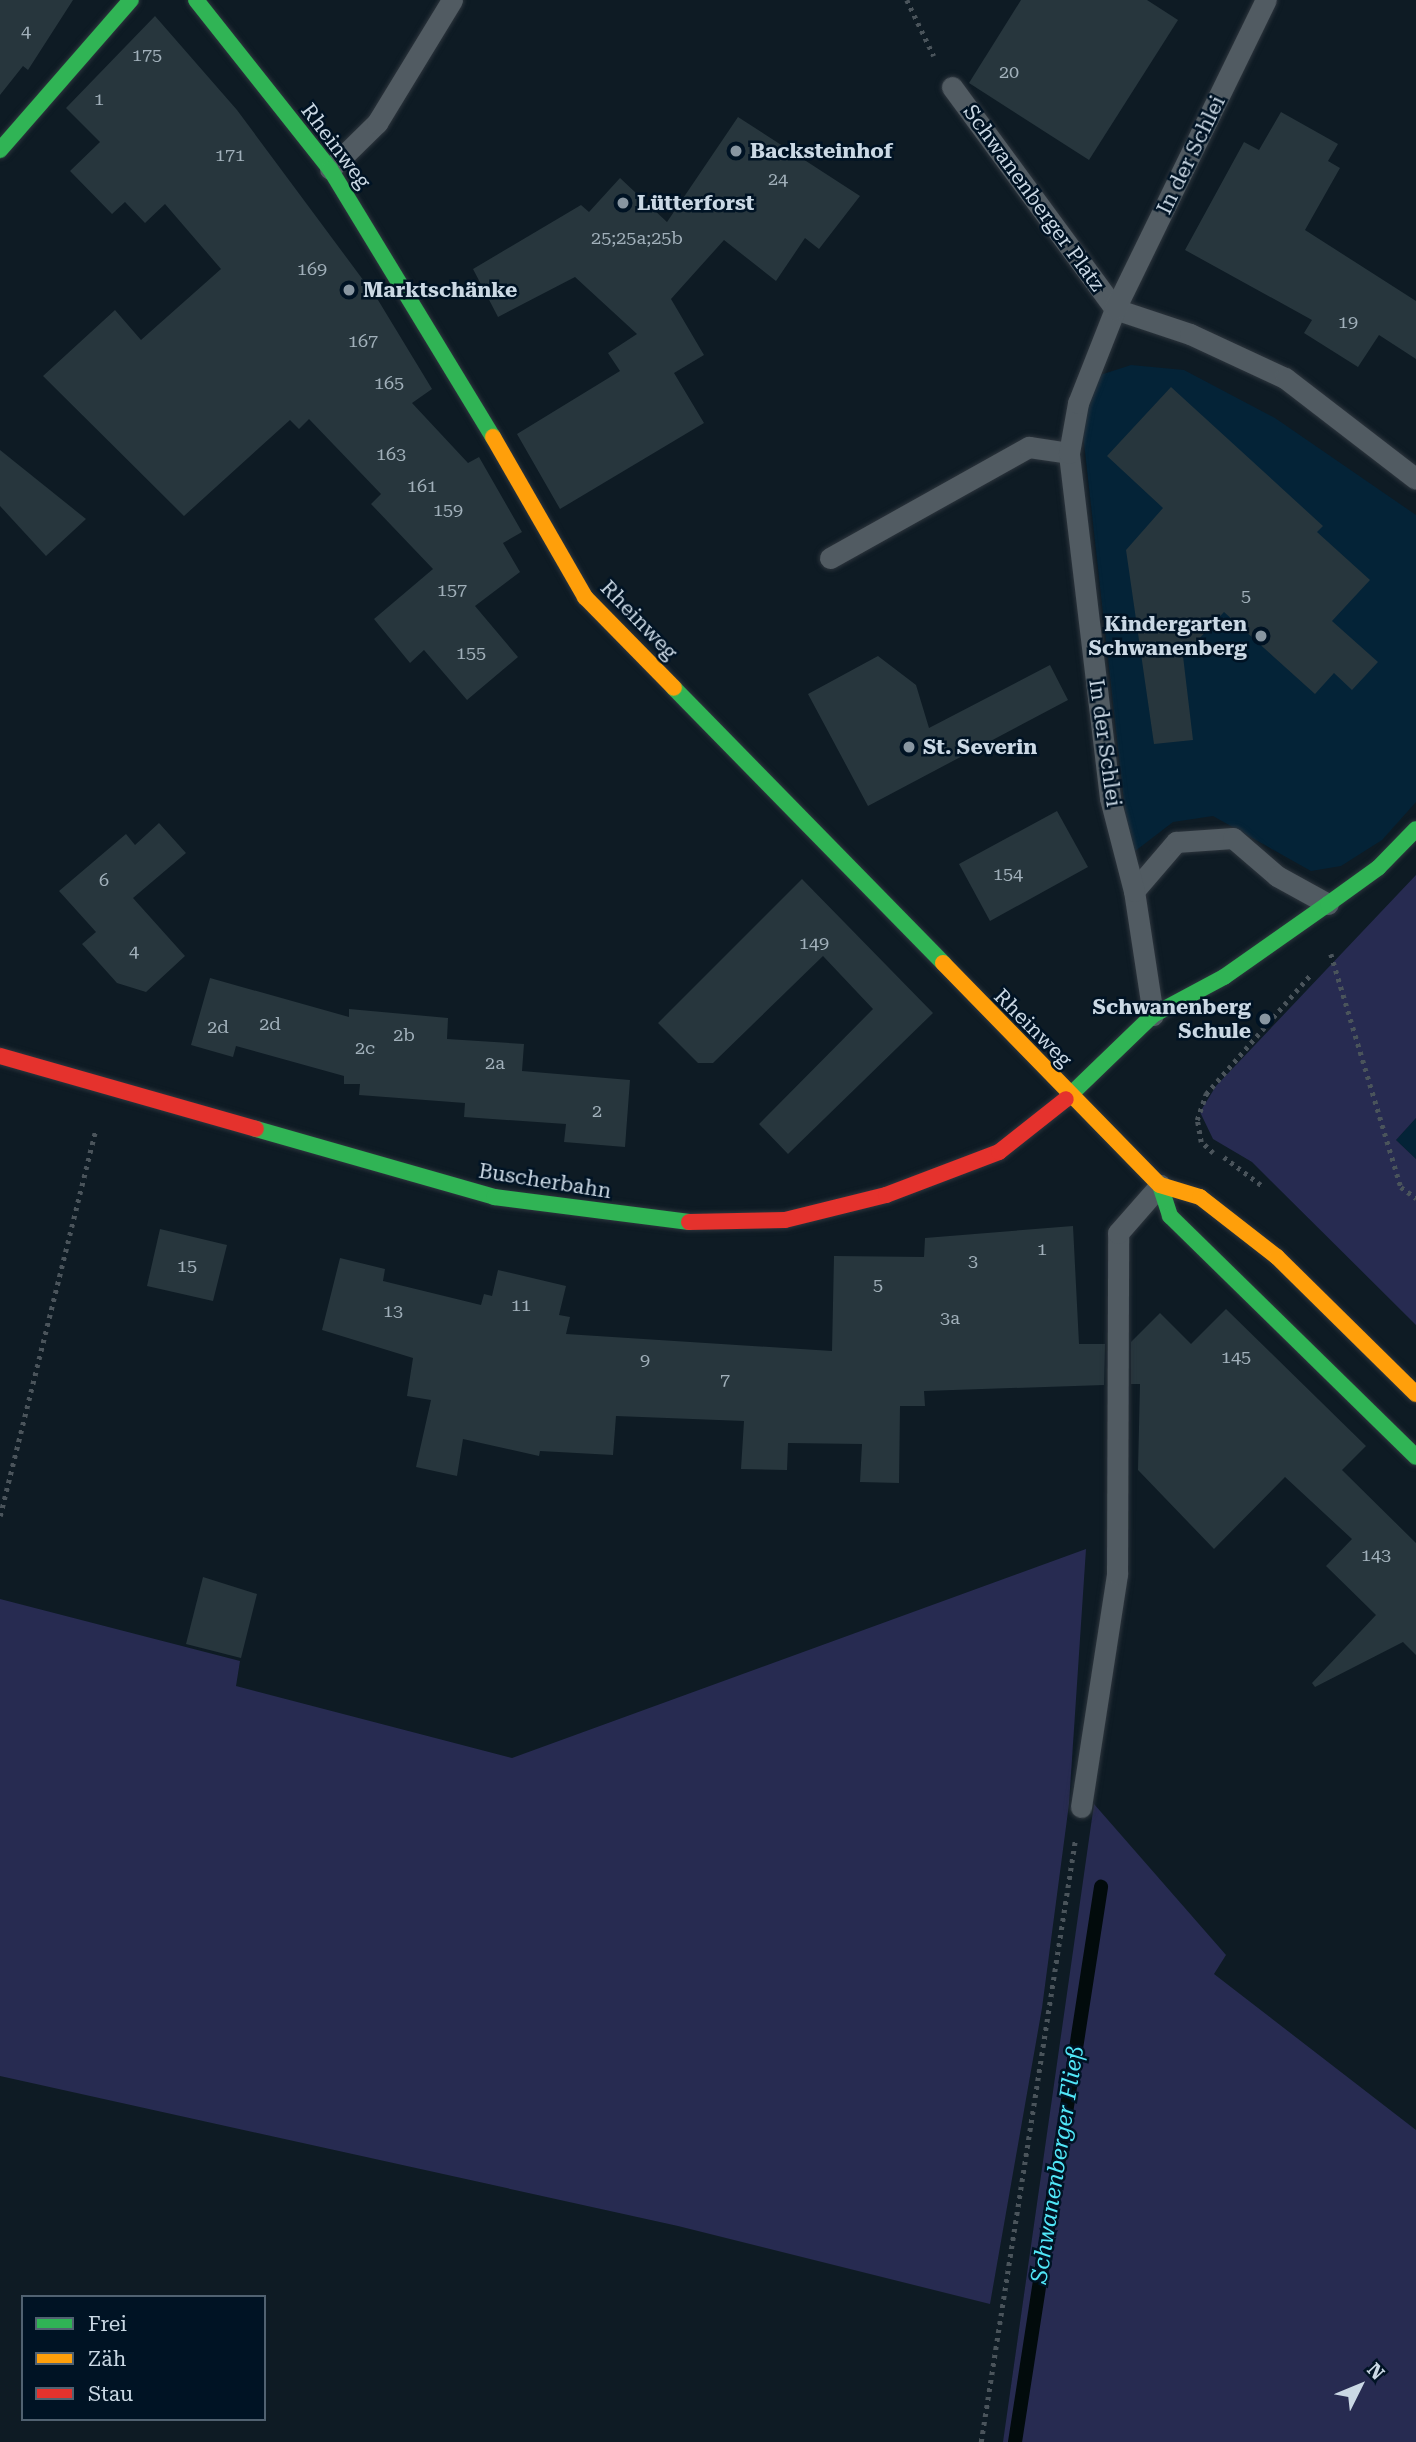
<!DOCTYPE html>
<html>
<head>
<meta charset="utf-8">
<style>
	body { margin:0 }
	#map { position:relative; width:1416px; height:2442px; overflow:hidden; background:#0e1b24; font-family:"Roboto Serif",serif }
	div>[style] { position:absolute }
	.built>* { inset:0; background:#042337 }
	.green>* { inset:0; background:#272b51 }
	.stream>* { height:14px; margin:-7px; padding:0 7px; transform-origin:7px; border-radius:7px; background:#020b0c }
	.building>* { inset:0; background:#27363d }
	.path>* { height:4.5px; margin-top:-2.25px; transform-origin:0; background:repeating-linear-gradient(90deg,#4a545b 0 3.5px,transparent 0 8.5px) }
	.roads { filter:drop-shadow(0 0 2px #2d353d) drop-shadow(0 0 2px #2d353d) }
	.lane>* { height:21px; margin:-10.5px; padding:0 10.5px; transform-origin:10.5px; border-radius:10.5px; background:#515b62 }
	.fast>* { height:16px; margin:-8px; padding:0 8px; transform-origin:8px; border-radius:8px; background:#30b455 }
	.slow>* { height:16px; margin:-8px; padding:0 8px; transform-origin:8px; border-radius:8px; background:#ff9f0a }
	.jam>* { height:16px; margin:-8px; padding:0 8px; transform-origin:8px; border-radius:8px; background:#e5322d }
	.dots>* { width:19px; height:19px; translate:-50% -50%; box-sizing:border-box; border:4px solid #001324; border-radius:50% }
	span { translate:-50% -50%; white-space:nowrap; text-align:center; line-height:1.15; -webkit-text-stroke:5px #001324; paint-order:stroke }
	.number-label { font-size:18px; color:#a1b0ba }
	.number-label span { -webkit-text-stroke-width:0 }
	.street-label { font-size:21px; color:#cad8e4 }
	.poi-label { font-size:21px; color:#cad8e4; font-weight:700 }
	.left { translate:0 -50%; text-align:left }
	.right { translate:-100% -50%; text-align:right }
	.water-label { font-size:23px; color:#51e7f8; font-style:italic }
	.legend { position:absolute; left:21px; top:2295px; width:245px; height:126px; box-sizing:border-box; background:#001324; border:2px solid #516271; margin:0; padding:9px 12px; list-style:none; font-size:21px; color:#cad8e4 }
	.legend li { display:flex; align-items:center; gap:14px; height:35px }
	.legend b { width:35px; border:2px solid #516271 }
	.north { position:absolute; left:1325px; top:2351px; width:70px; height:70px; -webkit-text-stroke:5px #001324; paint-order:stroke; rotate:47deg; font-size:19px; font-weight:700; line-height:28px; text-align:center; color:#cad8e4 }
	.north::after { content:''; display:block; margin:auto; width:24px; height:32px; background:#cad8e4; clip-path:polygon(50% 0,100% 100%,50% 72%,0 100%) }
</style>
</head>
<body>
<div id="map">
	<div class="built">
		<div style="clip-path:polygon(1131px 365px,1184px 370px,1275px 418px,1416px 515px,1416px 802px,1382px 840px,1341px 866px,1311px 871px,1213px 816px,1173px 822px,1130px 855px,1081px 416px,1091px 378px)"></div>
		<div style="clip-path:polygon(1416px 1118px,1416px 1159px,1396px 1140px)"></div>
	</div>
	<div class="green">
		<div style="clip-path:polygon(1416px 875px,1416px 1118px,1396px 1140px,1416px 1159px,1416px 1325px,1252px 1162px,1213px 1139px,1200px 1112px,1216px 1086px)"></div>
		<div style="clip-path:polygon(1086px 1549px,1069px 1804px,1042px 2008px,990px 2304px,678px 2226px,0 2076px,0 1599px,240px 1661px,236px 1686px,512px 1758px)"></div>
		<div style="clip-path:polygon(1094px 1804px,1226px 1955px,1214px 1974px,1416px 2130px,1416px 2442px,1003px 2442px)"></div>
	</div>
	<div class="stream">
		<div style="left:1015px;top:2442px;width:562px;rotate:-81.19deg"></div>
	</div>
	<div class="building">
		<div style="clip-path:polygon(0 0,73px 0,28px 70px,23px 66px,0 95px)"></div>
		<div style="clip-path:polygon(1021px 0,1147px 0,1178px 20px,1089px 160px,969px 83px)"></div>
		<div style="clip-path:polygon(155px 16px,237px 110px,378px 300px,432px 389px,412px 403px,468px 463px,479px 457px,522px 532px,503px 543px,520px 572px,475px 606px,518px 657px,467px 700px,424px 650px,410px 663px,374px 619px,433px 569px,371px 504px,381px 494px,309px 419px,299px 429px,290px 420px,184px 516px,43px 376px,115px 310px,141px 340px,221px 269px,165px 204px,145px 223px,125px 202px,112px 214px,70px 171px,100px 142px,66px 108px)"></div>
		<div style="clip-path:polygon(1281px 112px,1338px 144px,1328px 161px,1340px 168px,1305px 230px,1416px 301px,1416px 359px,1379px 335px,1358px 367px,1304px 333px,1312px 320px,1185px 250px,1244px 142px,1259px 150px)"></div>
		<div style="clip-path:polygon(738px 117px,860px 196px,819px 249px,805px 238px,776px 281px,724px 240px,671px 299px,704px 355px,674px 373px,704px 423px,560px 509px,517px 434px,620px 371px,608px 353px,637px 334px,575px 277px,498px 317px,473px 269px,581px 205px,589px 212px,620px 178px,667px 222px)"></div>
		<div style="clip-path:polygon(1171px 387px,1323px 526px,1317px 532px,1370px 580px,1332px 621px,1378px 662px,1352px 690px,1334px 673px,1315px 694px,1224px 612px,1183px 656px,1193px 740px,1154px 744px,1126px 550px,1163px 508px,1107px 456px)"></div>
		<div style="clip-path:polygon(0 450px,86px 519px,46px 556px,0 506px)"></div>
		<div style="clip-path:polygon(878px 656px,916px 685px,929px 728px,1050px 665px,1068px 700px,868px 806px,808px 694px)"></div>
		<div style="clip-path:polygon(1057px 811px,1088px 867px,990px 921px,959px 864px)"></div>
		<div style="clip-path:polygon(159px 823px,186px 853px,133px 898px,185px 956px,146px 992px,117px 983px,82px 944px,96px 932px,59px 891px,126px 834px,135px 845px)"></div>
		<div style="clip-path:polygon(802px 879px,933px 1013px,788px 1154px,759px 1124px,873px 1009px,823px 956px,713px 1063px,698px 1063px,658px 1023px)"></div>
		<div style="clip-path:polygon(210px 978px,349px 1017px,349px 1009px,448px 1018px,447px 1039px,524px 1044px,522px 1071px,630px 1080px,625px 1147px,564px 1142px,566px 1124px,464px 1117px,465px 1103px,359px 1095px,360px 1084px,344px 1084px,344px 1076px,236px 1046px,233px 1057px,191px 1045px)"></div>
		<div style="clip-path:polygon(1073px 1226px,1079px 1344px,1105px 1344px,1104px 1385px,924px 1391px,925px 1406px,900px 1406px,899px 1483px,860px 1482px,862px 1444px,788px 1443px,787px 1470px,741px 1469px,744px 1421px,616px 1416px,613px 1455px,540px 1451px,539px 1456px,463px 1439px,457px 1476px,416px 1467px,431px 1400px,407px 1396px,413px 1358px,322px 1330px,340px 1258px,385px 1269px,383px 1281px,481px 1305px,484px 1294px,492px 1296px,498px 1270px,566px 1286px,559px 1315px,570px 1317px,566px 1334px,832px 1351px,834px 1256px,924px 1257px,925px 1238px)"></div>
		<div style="clip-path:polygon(160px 1229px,227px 1245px,213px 1301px,147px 1286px)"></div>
		<div style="clip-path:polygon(1226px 1309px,1366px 1446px,1342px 1470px,1416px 1543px,1416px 1655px,1403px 1642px,1315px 1687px,1312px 1683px,1376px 1615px,1326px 1566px,1352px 1539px,1285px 1477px,1214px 1549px,1138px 1470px,1140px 1384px,1131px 1384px,1131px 1342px,1160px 1313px,1191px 1344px)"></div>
		<div style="clip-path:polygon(203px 1577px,257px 1594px,241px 1658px,186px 1644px)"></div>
	</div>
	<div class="path">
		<div style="left:907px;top:0;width:62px;rotate:64.3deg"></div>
		<div style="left:1331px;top:954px;width:243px;rotate:73.3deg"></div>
		<div style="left:1401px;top:1187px;width:19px;rotate:36deg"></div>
		<div style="left:1213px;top:1153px;width:16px;rotate:-137deg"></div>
		<div style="left:1201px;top:1142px;width:22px;rotate:-100deg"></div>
		<div style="left:1197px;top:1120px;width:28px;rotate:-71deg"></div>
		<div style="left:1206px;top:1094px;width:159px;rotate:-48.8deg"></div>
		<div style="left:1224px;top:1157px;width:50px;rotate:36.9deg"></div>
		<div style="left:0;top:1516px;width:399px;rotate:-76.1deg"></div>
		<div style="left:981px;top:2442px;width:608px;rotate:-81.11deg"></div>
	</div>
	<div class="roads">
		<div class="lane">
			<div style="left:952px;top:87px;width:275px;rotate:53.7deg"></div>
			<div style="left:330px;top:169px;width:66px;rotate:-44.4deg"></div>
			<div style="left:377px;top:123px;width:144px;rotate:-58.6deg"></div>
			<div style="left:1115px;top:309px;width:79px;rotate:18.4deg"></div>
			<div style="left:1190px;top:334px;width:105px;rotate:24.9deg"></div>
			<div style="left:1285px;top:378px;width:165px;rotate:37.6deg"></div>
			<div style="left:830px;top:558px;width:228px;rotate:-29.2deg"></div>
			<div style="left:1029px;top:447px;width:40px;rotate:8.5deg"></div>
			<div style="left:1134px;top:891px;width:65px;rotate:-49.4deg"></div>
			<div style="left:1176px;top:842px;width:57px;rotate:-4deg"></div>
			<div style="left:1233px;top:838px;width:58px;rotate:40.8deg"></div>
			<div style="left:1277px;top:876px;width:58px;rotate:28.8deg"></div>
			<div style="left:1153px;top:1015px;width:125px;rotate:-98.7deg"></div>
			<div style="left:1134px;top:891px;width:96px;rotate:-104.5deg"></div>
			<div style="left:1110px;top:798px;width:347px;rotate:-96.8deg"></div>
			<div style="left:1069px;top:453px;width:51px;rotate:-79.8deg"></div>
			<div style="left:1078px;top:403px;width:101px;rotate:-68.5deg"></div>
			<div style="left:1115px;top:309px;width:344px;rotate:-64deg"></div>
			<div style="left:1081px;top:1807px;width:236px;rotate:-81.2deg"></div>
			<div style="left:1117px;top:1574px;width:341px;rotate:-89.8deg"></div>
			<div style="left:1118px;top:1233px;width:64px;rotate:-48.8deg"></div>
		</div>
		<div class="fast">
			<div style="left:196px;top:0;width:216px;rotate:51.6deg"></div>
			<div style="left:330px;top:169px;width:314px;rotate:58.7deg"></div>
			<div style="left:0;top:150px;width:199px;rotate:-48.9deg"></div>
			<div style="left:674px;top:688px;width:385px;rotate:45.6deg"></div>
			<div style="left:1066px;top:1099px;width:121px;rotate:-44deg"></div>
			<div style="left:1153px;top:1015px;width:81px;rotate:-28.2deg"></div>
			<div style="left:1224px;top:977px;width:127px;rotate:-35.1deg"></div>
			<div style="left:1328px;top:904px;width:62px;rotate:-35.8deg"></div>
			<div style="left:1378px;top:868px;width:54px;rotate:-45.7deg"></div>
			<div style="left:256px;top:1129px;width:248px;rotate:15.9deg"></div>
			<div style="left:494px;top:1197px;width:197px;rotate:7.3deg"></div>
			<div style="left:1160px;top:1185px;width:33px;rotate:72deg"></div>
			<div style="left:1170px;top:1216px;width:344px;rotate:44.4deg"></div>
		</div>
		<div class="slow">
			<div style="left:493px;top:437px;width:185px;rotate:60.1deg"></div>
			<div style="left:585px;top:597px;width:127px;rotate:45.6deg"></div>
			<div style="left:943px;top:963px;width:310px;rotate:45.7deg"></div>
			<div style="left:1160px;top:1185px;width:42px;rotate:16.7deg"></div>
			<div style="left:1200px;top:1197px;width:98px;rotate:37.9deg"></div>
			<div style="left:1277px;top:1257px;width:195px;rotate:44.6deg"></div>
		</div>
		<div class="jam">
			<div style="left:0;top:1056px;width:266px;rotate:15.9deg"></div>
			<div style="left:689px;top:1222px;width:96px;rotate:-1.2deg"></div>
			<div style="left:785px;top:1220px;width:104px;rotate:-13.9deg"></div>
			<div style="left:886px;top:1195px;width:121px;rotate:-20.8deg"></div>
			<div style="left:999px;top:1152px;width:85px;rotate:-38.3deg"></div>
		</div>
	</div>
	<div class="dots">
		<div style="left:736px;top:151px;background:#8896a1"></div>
		<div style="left:623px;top:203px;background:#8896a1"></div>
		<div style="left:349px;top:290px;background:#8896a1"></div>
		<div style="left:1261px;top:636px;background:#8896a1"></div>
		<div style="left:909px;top:747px;background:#8896a1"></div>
		<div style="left:1265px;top:1019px;background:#8896a1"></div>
	</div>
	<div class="number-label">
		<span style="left:26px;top:31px">4</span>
		<span style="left:147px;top:55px">175</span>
		<span style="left:1009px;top:72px">20</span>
		<span style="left:99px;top:99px">1</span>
		<span style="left:230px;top:155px">171</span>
		<span style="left:778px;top:179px">24</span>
		<span style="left:637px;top:238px">25;25a;25b</span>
		<span style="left:312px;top:269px">169</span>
		<span style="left:1348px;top:322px">19</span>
		<span style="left:363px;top:341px">167</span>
		<span style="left:389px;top:383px">165</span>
		<span style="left:391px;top:454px">163</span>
		<span style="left:422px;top:486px">161</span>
		<span style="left:448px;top:510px">159</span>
		<span style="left:452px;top:590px">157</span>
		<span style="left:1246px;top:596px">5</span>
		<span style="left:471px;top:653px">155</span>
		<span style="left:1008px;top:874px">154</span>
		<span style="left:104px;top:880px">6</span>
		<span style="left:814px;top:943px">149</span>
		<span style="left:134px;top:951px">4</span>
		<span style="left:270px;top:1024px">2d</span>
		<span style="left:218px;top:1027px">2d</span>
		<span style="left:404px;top:1035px">2b</span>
		<span style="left:365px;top:1048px">2c</span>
		<span style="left:495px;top:1063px">2a</span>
		<span style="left:597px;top:1111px">2</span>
		<span style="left:1042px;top:1249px">1</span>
		<span style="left:973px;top:1261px">3</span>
		<span style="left:187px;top:1266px">15</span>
		<span style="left:878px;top:1285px">5</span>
		<span style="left:521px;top:1305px">11</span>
		<span style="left:393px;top:1311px">13</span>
		<span style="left:950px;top:1318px">3a</span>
		<span style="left:1236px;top:1357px">145</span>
		<span style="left:645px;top:1360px">9</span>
		<span style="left:725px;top:1380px">7</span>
		<span style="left:1376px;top:1555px">143</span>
	</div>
	<div class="street-label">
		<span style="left:336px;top:146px;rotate:53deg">Rheinweg</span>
		<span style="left:1191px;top:155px;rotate:-64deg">In der Schlei</span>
		<span style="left:1034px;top:198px;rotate:54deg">Schwanenberger Platz</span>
		<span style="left:639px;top:620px;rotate:46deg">Rheinweg</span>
		<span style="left:1105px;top:743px;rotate:82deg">In der Schlei</span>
		<span style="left:1033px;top:1028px;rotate:45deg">Rheinweg</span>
		<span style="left:545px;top:1181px;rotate:9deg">Buscherbahn</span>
	</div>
	<div class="poi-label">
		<span class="left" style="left:750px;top:151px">Backsteinhof</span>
		<span class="left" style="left:637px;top:203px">Lütterforst</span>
		<span class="left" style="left:363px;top:290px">Marktschänke</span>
		<span class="right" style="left:1247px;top:636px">Kindergarten<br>Schwanenberg</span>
		<span class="left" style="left:923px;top:747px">St. Severin</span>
		<span class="right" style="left:1251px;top:1019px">Schwanenberg<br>Schule</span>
	</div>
	<div class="water-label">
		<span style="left:1058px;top:2165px;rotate:-81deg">Schwanenberger Fließ</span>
	</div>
	<ul class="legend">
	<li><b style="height:9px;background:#30b455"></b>Frei</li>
	<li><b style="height:9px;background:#ff9f0a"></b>Zäh</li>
	<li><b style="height:9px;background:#e5322d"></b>Stau</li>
	</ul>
	<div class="north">N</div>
</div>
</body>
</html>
